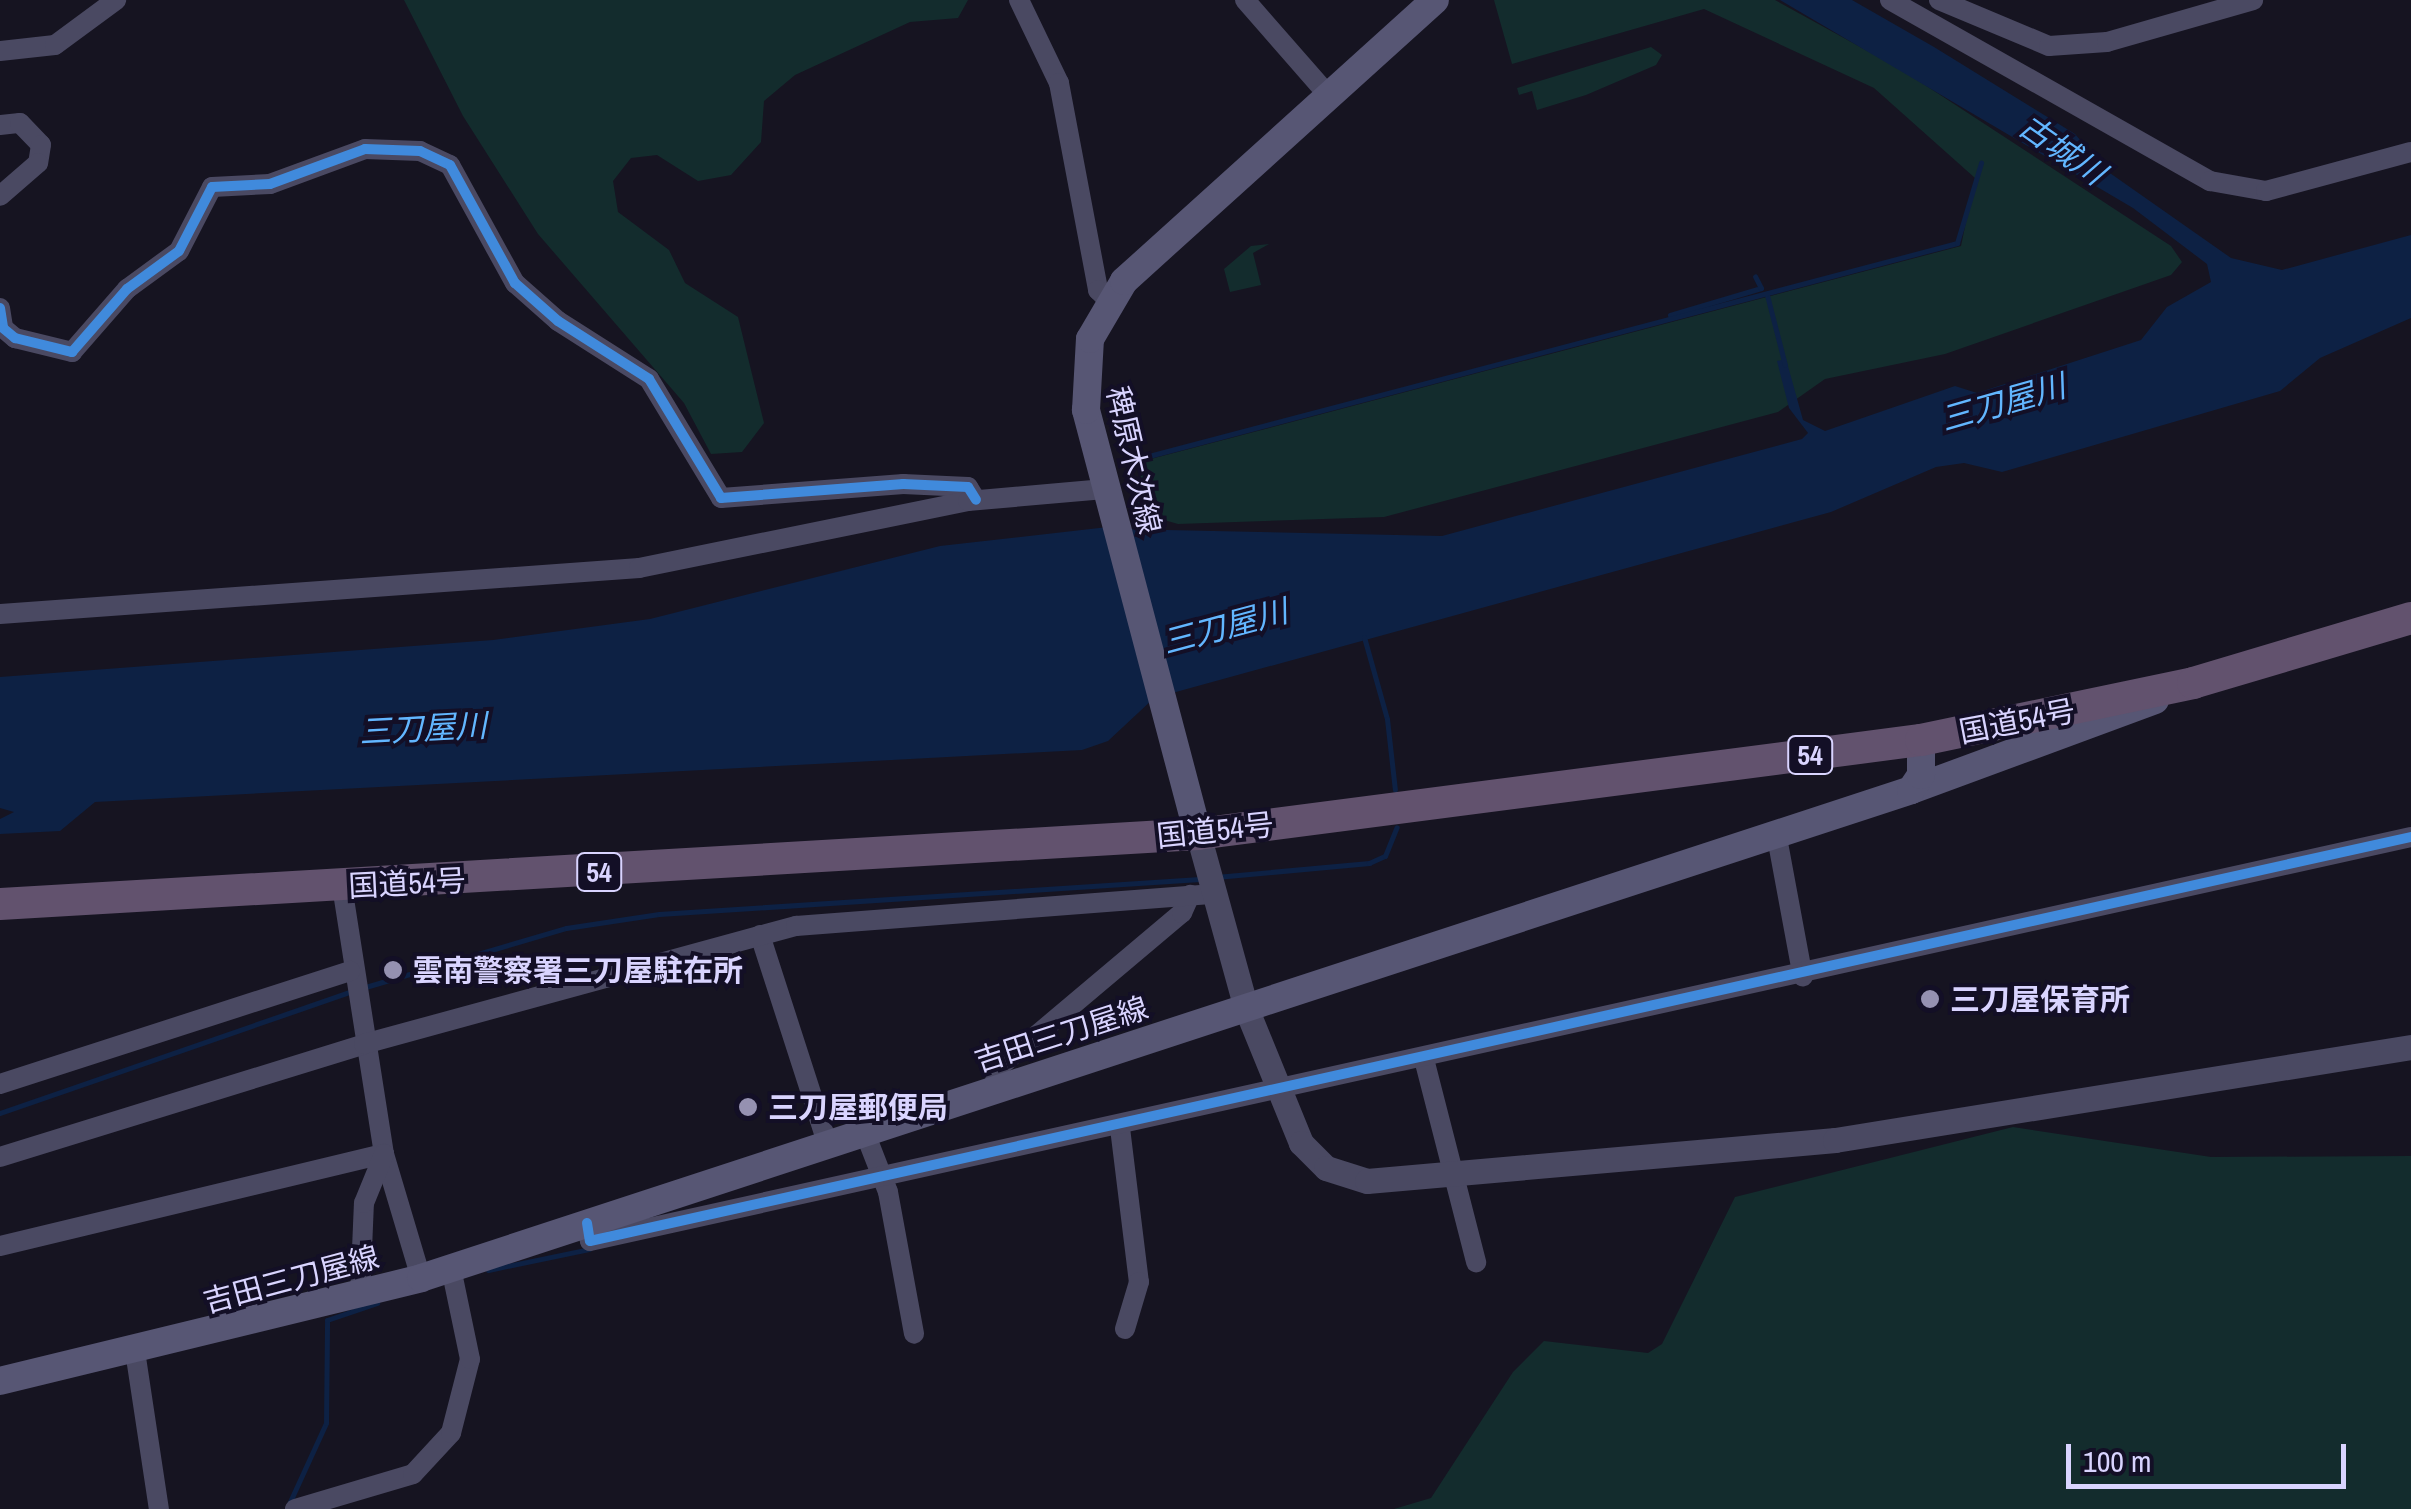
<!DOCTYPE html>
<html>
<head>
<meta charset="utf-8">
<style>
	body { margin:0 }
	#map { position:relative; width:2411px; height:1509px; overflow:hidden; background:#161421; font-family:"Archivo Narrow","Noto Sans JP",sans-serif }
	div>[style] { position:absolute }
	.green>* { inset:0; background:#132c2d }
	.water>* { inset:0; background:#0d2144 }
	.stream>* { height:5px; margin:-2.5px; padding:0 2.5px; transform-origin:2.5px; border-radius:2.5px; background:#0d2144 }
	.minor>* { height:20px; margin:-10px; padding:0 10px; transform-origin:10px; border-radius:10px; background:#4a4962 }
	.tertiary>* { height:25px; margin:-12.5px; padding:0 12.5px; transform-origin:12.5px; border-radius:12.5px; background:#4a4962 }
	.secondary>* { height:28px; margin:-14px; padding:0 14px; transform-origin:14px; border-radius:14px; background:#575674 }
	.trunk>* { height:32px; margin:-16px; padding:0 16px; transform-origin:16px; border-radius:16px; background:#62526e }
	.cycleway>* { height:10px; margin:-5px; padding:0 5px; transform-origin:5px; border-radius:5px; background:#408adc }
	.dots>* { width:28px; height:28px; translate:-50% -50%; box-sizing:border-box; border:5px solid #130f26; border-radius:50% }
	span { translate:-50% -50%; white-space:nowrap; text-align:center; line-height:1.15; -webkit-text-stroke:8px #130f26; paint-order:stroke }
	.shield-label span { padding:2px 8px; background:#130f26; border:2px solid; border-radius:8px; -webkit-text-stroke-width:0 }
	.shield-label { font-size:28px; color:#d9d4ff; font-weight:700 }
	.street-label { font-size:30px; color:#d9d4ff }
	.poi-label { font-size:30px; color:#d9d4ff; font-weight:700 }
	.left { translate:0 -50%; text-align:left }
	.water-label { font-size:32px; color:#62b6ff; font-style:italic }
	.scale { position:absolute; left:2066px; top:1444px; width:280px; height:45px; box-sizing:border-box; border:5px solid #d9d4ff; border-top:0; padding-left:12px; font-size:30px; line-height:35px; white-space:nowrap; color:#d9d4ff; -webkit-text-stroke:8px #130f26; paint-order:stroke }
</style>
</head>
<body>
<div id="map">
	<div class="green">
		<div style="clip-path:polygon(404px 0,968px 0,958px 18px,910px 22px,795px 75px,764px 101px,761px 142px,731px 175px,698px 181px,657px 155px,631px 158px,613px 181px,618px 212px,669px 250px,685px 283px,738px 317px,764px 423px,742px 452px,711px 454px,684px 403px,538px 234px,463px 116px)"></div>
		<div style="clip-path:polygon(1494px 0,1775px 0,1902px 70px,2171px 246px,2182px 262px,2171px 275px,1945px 354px,1825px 379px,1778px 412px,1384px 517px,1178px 524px,1140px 513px,1133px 496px,1147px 460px,1961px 246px,1975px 178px,1874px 88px,1704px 9px,1512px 64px)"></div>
		<div style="clip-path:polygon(1651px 47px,1662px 55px,1656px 65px,1586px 95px,1537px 110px,1532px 91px,1519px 95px,1517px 88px)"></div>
		<div style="clip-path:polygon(1269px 244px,1253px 253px,1261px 285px,1230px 292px,1224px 269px,1251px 246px)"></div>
		<div style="clip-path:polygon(2013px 1127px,2211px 1157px,2411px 1156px,2411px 1509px,1394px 1509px,1431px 1498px,1513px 1372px,1544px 1341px,1648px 1353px,1662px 1344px,1735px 1197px)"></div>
	</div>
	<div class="water">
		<div style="clip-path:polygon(1780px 0,1852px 0,1934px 47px,2075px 134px,2107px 171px,2231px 258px,2282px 270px,2411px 235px,2411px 318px,2320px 358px,2280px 391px,2002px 472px,1964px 463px,1936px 467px,1831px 512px,1165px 695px,1119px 529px,1442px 536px,1802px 439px,1808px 433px,1789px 408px,1777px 361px,1786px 359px,1803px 420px,1825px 431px,1955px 386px,1977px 393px,2141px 340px,2167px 307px,2211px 282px,2207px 264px,2133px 208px)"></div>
		<div style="clip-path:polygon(1108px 527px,1153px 699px,1108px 741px,1082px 750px,95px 802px,60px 831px,0 834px,0 819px,14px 812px,0 808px,0 677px,493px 640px,650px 619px,940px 546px)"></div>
	</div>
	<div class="stream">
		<div style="left:1767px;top:295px;width:72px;rotate:75.6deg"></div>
		<div style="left:1670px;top:315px;width:95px;rotate:-16.5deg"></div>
		<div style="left:1761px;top:288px;width:13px;rotate:-117deg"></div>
		<div style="left:1145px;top:457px;width:840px;rotate:-14.76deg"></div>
		<div style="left:1957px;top:243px;width:84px;rotate:-73.3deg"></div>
		<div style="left:1364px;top:637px;width:85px;rotate:74.3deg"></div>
		<div style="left:1387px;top:719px;width:71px;rotate:83.6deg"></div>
		<div style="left:1216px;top:877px;width:154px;rotate:-5.2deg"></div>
		<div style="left:1369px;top:863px;width:17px;rotate:-24deg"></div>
		<div style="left:1385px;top:856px;width:31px;rotate:-68deg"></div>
		<div style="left:362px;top:988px;width:213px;rotate:-16.4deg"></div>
		<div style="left:566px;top:928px;width:94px;rotate:-8.6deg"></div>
		<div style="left:659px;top:914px;width:542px;rotate:-3.7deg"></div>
		<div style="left:0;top:1113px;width:373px;rotate:-19.1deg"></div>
		<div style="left:488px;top:1270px;width:103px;rotate:-11.7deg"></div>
		<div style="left:288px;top:1506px;width:91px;rotate:-65.4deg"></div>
		<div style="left:326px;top:1423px;width:103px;rotate:-89.4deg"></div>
		<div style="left:327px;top:1320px;width:53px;rotate:-18.8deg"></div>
	</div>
	<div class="minor">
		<div style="left:1019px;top:0;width:92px;rotate:64.3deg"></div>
		<div style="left:1059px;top:83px;width:211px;rotate:79.3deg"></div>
		<div style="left:1098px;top:290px;width:14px;rotate:45deg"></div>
		<div style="left:1245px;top:0;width:128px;rotate:48.8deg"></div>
		<div style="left:1890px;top:0;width:368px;rotate:29.5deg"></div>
		<div style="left:2210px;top:181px;width:57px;rotate:10.1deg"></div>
		<div style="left:2266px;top:191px;width:150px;rotate:-15.1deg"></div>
		<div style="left:1939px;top:0;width:119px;rotate:22.7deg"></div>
		<div style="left:2049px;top:46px;width:58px;rotate:-3.9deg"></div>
		<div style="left:2107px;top:42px;width:152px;rotate:-16deg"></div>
		<div style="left:0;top:51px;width:55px;rotate:-6.2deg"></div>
		<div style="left:55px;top:45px;width:76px;rotate:-36.4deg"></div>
		<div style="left:0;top:125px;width:20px;rotate:-6deg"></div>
		<div style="left:20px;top:123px;width:30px;rotate:46deg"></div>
		<div style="left:41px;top:145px;width:18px;rotate:99deg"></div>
		<div style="left:38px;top:163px;width:50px;rotate:139deg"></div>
		<div style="left:0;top:308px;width:20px;rotate:81deg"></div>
		<div style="left:3px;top:328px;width:16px;rotate:40deg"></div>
		<div style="left:15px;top:338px;width:59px;rotate:13.8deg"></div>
		<div style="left:72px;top:352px;width:84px;rotate:-48.9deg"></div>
		<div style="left:127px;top:289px;width:64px;rotate:-36.2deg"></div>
		<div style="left:179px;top:251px;width:72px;rotate:-62.7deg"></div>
		<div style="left:212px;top:187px;width:58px;rotate:-3deg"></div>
		<div style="left:270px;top:184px;width:101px;rotate:-20.2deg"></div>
		<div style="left:365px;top:149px;width:55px;rotate:2.1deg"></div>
		<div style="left:420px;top:151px;width:33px;rotate:25deg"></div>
		<div style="left:450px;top:165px;width:135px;rotate:61.2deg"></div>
		<div style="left:515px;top:283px;width:57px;rotate:41.5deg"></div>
		<div style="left:558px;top:321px;width:108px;rotate:32.5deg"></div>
		<div style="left:649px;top:379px;width:139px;rotate:58.8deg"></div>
		<div style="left:721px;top:498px;width:183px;rotate:-4.4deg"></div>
		<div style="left:903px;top:484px;width:65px;rotate:2.6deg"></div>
		<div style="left:968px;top:487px;width:15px;rotate:58deg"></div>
		<div style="left:0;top:614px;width:641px;rotate:-4.12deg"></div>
		<div style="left:639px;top:568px;width:336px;rotate:-11.5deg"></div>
		<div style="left:968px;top:501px;width:137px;rotate:-5deg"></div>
		<div style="left:1776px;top:832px;width:147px;rotate:79.5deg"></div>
		<div style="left:342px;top:886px;width:271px;rotate:81.1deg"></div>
		<div style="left:384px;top:1154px;width:129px;rotate:73.4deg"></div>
		<div style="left:760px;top:935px;width:221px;rotate:72.1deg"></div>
		<div style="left:1424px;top:1059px;width:210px;rotate:75.6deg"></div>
		<div style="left:0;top:1084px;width:368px;rotate:-17.9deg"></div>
		<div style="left:992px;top:1090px;width:25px;rotate:-72deg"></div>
		<div style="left:1000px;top:1066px;width:238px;rotate:-40.1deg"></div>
		<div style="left:1182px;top:913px;width:20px;rotate:-66deg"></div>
		<div style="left:1120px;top:1128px;width:155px;rotate:83deg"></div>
		<div style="left:1139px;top:1282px;width:49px;rotate:106.6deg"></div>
		<div style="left:865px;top:1133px;width:63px;rotate:68.7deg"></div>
		<div style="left:888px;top:1192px;width:144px;rotate:79.6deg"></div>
		<div style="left:0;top:1157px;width:381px;rotate:-17.2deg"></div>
		<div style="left:364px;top:1044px;width:448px;rotate:-15.3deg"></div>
		<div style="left:796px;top:926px;width:419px;rotate:-4.4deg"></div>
		<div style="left:587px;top:1223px;width:18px;rotate:81deg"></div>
		<div style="left:590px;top:1241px;width:1865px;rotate:-12.51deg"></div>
		<div style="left:0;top:1246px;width:395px;rotate:-13.5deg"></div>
		<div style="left:360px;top:1297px;width:94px;rotate:-87.6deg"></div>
		<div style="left:364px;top:1203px;width:53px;rotate:-67.8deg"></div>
		<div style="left:135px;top:1351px;width:160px;rotate:81.4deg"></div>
		<div style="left:295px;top:1509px;width:123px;rotate:-16.5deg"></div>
		<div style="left:413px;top:1474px;width:56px;rotate:-47.2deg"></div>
		<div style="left:451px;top:1433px;width:76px;rotate:-75.6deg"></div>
		<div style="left:470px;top:1359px;width:93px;rotate:-101.8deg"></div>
	</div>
	<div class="tertiary">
		<div style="left:1198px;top:834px;width:180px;rotate:74.6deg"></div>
		<div style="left:1246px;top:1008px;width:146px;rotate:67.8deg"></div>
		<div style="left:1301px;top:1143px;width:35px;rotate:45deg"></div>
		<div style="left:1326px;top:1168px;width:43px;rotate:17.6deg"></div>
		<div style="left:1367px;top:1181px;width:470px;rotate:-5deg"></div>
		<div style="left:1835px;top:1140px;width:583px;rotate:-9.17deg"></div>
	</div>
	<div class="secondary">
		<div style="left:1911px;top:790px;width:260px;rotate:-20.2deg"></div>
		<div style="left:1198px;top:834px;width:439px;rotate:-104.8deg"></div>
		<div style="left:1086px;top:410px;width:71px;rotate:-86.8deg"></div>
		<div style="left:1090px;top:339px;width:67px;rotate:-59.6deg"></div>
		<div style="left:1124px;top:281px;width:419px;rotate:-42.1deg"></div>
		<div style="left:0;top:1381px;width:433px;rotate:-13.7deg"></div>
		<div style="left:421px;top:1278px;width:1568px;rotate:-18.13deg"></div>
		<div style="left:1911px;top:790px;width:18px;rotate:-56deg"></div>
		<div style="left:1921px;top:775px;width:35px;rotate:-90deg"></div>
	</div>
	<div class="trunk">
		<div style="left:0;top:904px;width:1200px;rotate:-3.34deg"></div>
		<div style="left:1198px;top:834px;width:729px;rotate:-7.41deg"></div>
		<div style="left:1921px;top:740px;width:278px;rotate:-11.8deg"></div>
		<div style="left:2193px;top:683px;width:227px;rotate:-16.6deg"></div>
	</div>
	<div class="cycleway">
		<div style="left:0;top:308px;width:20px;rotate:81deg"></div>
		<div style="left:3px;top:328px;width:16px;rotate:40deg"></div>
		<div style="left:15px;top:338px;width:59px;rotate:13.8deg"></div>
		<div style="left:72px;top:352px;width:84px;rotate:-48.9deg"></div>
		<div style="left:127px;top:289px;width:64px;rotate:-36.2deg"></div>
		<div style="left:179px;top:251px;width:72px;rotate:-62.7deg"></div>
		<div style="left:212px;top:187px;width:58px;rotate:-3deg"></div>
		<div style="left:270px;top:184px;width:101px;rotate:-20.2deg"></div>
		<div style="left:365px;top:149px;width:55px;rotate:2.1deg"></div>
		<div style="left:420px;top:151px;width:33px;rotate:25deg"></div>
		<div style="left:450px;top:165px;width:135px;rotate:61.2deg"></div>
		<div style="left:515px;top:283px;width:57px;rotate:41.5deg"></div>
		<div style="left:558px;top:321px;width:108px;rotate:32.5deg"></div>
		<div style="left:649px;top:379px;width:139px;rotate:58.8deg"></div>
		<div style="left:721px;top:498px;width:183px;rotate:-4.4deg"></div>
		<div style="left:903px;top:484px;width:65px;rotate:2.6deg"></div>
		<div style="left:968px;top:487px;width:15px;rotate:58deg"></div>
		<div style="left:587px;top:1223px;width:18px;rotate:81deg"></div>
		<div style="left:590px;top:1241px;width:1865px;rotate:-12.51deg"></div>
	</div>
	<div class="dots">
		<div style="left:393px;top:970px;background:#9591b1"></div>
		<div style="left:1930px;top:999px;background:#9591b1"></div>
		<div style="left:748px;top:1107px;background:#9591b1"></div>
	</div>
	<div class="shield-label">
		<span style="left:1810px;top:755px">54</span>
		<span style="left:599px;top:872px">54</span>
	</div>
	<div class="street-label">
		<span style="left:1134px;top:460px;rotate:77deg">稗原木次線</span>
		<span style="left:2017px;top:721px;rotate:-11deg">国道54号</span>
		<span style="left:1215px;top:830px;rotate:-6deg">国道54号</span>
		<span style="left:407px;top:883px;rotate:-3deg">国道54号</span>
		<span style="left:1061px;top:1034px;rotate:-18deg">吉田三刀屋線</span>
		<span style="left:291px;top:1279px;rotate:-15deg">吉田三刀屋線</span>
	</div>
	<div class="poi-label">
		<span class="left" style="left:413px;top:970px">雲南警察署三刀屋駐在所</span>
		<span class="left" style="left:1950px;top:999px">三刀屋保育所</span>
		<span class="left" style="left:768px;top:1107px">三刀屋郵便局</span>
	</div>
	<div class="water-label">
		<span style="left:2062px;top:150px;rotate:35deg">古城川</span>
		<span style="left:2003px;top:403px;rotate:-16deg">三刀屋川</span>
		<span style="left:1225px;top:627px;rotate:-15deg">三刀屋川</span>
		<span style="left:423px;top:729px;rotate:-3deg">三刀屋川</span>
	</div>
	<div class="scale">100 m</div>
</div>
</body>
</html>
